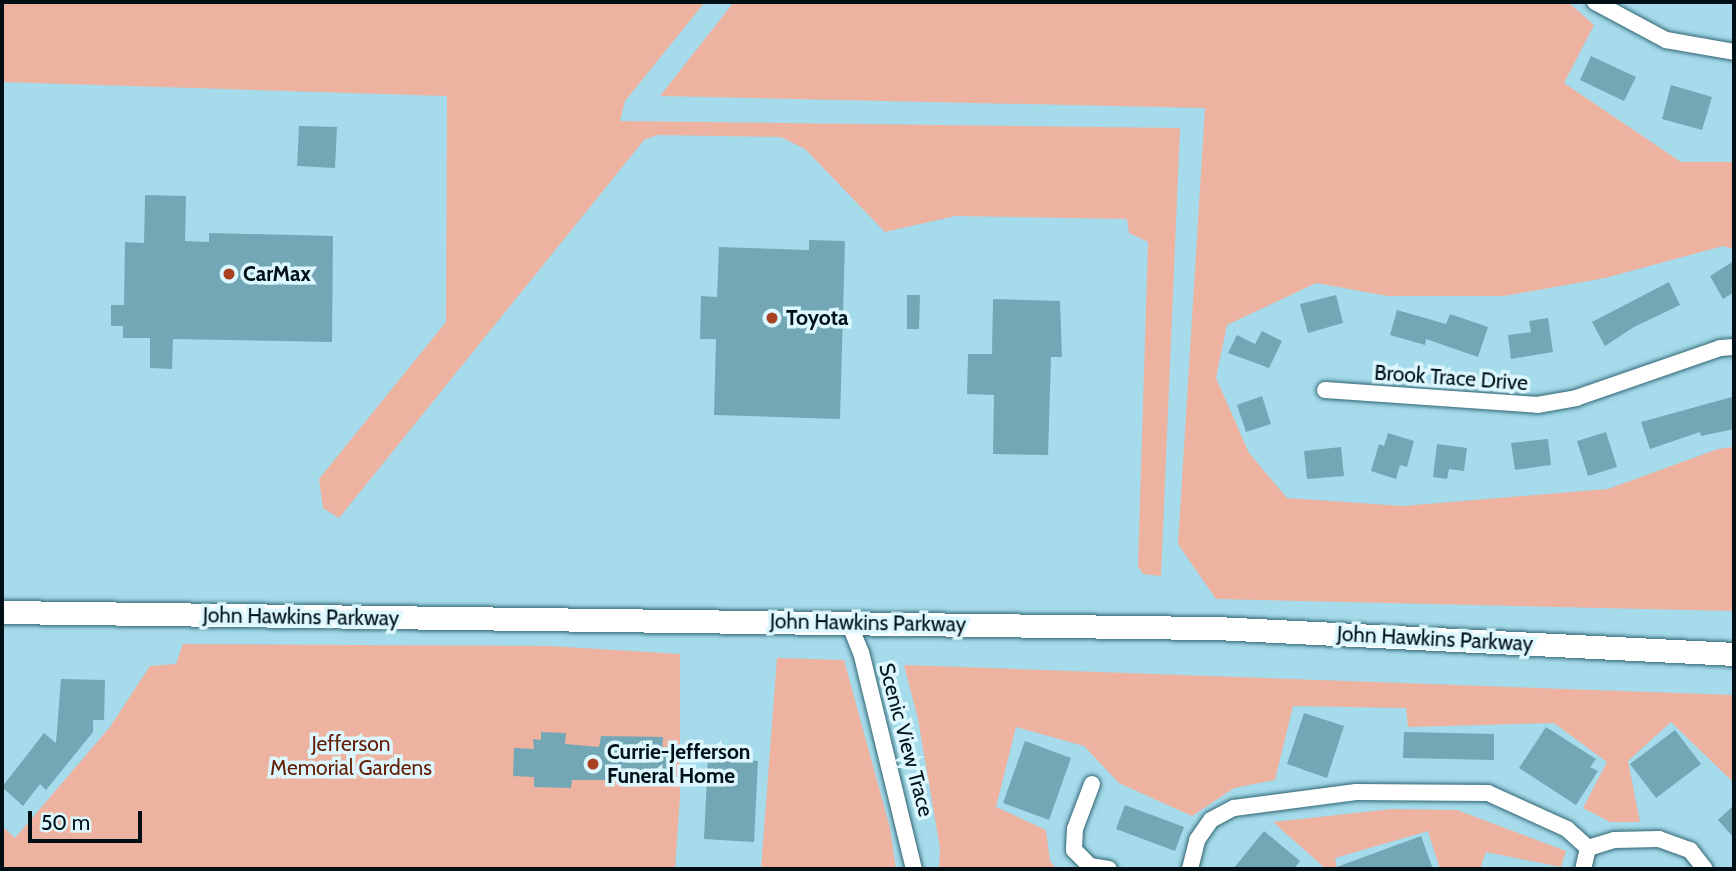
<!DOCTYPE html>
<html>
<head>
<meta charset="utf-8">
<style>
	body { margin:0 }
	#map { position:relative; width:1736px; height:871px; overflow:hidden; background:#a5dbea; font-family:Cabin,sans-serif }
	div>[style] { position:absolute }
	.green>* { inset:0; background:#eeb2a0 }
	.building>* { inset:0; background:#73a7b6 }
	.roads { filter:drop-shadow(0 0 2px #326573) drop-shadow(0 0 2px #326573) }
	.minor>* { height:16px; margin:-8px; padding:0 8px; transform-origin:8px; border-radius:8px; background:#fff }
	.secondary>* { height:23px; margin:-11.5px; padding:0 11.5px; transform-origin:11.5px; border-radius:11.5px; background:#fff }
	.dots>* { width:19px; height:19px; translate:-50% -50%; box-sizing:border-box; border:4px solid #dcf7fe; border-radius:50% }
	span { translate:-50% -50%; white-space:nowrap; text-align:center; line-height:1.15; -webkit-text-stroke:7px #dcf7fe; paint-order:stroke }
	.poi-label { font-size:21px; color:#001016; font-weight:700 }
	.left { translate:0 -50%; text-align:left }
	.street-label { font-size:21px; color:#001016 }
	.park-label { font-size:21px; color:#641e06 }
	.frame { position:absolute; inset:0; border:4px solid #001016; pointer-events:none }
	.scale { position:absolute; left:28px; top:811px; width:114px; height:32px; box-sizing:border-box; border:4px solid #001016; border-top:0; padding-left:9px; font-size:21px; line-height:24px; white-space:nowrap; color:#001016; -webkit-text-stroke:5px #dcf7fe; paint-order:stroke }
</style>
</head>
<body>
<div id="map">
	<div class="green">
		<div style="clip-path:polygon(2px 2px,705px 2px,625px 101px,620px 121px,1180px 128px,1161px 576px,1143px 574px,1138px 566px,1148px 242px,1129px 233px,1127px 219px,955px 216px,885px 232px,805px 149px,781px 137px,657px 135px,644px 140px,339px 518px,323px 508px,319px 479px,446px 322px,447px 96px,2px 82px)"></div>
		<div style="clip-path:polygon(734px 2px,1568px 2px,1594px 25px,1564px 83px,1681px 162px,1734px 162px,1734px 249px,1723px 246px,1605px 278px,1504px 296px,1388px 296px,1316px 283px,1227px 325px,1216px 378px,1249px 453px,1287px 498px,1403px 506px,1608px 489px,1718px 449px,1734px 447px,1734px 611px,1216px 599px,1178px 544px,1205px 108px,660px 96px)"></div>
		<div style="clip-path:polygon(183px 644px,549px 646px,680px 654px,680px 797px,675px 869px,2px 869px,2px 826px,15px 838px,110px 727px,150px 666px,176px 664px)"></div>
		<div style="clip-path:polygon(777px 658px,844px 660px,890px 828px,896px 869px,761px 869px)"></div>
		<div style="clip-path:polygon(904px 665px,1734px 695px,1734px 783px,1671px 722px,1628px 761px,1640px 822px,1610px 822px,1583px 808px,1607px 762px,1554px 723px,1408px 727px,1406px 708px,1293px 706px,1275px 780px,1234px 788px,1192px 816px,1119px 783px,1084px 746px,1016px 727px,996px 807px,1046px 830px,1050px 861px,1057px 869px,939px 869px,940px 848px,918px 719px)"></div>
		<div style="clip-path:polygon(1392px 809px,1457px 810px,1566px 851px,1561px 867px,1486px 852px,1480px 869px,1440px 869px,1428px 831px,1335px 858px,1337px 869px,1326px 869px,1273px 822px)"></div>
	</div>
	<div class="building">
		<div style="clip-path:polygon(1591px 56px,1636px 77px,1624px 101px,1580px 80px)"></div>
		<div style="clip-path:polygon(1671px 85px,1712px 97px,1702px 130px,1662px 119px)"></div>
		<div style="clip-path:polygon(299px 126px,337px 127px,335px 168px,297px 166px)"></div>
		<div style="clip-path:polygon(145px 195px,186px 196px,185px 241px,209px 242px,209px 233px,333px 236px,332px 342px,173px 339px,172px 369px,150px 368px,150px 338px,123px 338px,123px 326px,111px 326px,111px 305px,124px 305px,125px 242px,144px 243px)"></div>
		<div style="clip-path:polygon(809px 240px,845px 241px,840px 419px,714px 415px,716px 339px,700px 339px,701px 296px,717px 297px,719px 247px,809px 250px)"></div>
		<div style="clip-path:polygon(1734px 261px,1734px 292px,1723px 299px,1710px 276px)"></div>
		<div style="clip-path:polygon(1669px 282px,1680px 305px,1634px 327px,1605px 346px,1592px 322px)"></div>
		<div style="clip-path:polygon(907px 295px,920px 295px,919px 329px,907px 329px)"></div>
		<div style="clip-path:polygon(1336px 295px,1343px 323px,1308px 333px,1300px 304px)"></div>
		<div style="clip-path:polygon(993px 299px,1060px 301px,1062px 357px,1051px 357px,1048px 455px,993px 454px,994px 395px,967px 394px,968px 354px,992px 354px)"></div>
		<div style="clip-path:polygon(1397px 310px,1446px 324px,1450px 314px,1488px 327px,1478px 357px,1426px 339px,1425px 345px,1390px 335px)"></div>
		<div style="clip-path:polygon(1548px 318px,1553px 352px,1511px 359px,1508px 335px,1531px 332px,1529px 321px)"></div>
		<div style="clip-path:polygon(1262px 331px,1282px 341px,1269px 368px,1228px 353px,1237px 335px,1255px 344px)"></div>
		<div style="clip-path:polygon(1262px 396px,1271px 424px,1246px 432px,1237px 405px)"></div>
		<div style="clip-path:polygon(1732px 397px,1734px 429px,1701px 436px,1700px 432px,1650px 449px,1641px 422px)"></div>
		<div style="clip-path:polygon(1606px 432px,1617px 467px,1588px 476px,1577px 441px)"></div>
		<div style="clip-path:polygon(1388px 433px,1414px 441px,1407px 467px,1400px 465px,1396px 479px,1371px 471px,1379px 444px,1384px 446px)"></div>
		<div style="clip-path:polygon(1548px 439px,1551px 465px,1515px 470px,1511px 443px)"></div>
		<div style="clip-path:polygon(1437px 444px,1467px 448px,1464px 471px,1449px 469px,1447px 479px,1433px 477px)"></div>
		<div style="clip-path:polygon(1341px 447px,1344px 476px,1307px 479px,1304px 451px)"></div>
		<div style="clip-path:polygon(61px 679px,105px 680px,104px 720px,93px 720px,93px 732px,46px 790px,40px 784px,23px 806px,2px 787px,44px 733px,56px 743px)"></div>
		<div style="clip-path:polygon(1304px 713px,1344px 726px,1327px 778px,1287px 764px)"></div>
		<div style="clip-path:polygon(1546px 727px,1596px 759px,1590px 767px,1598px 771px,1576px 805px,1519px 768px)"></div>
		<div style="clip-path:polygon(1675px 730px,1701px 764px,1656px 798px,1630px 764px)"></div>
		<div style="clip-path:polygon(541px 732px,566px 733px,565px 744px,599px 747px,601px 736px,663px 737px,662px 753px,673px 752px,672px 780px,572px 780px,571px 788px,534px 787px,534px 777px,513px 776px,514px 748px,534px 749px,533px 739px,541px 740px)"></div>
		<div style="clip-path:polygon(1404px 732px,1494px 734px,1494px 760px,1403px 758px)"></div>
		<div style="clip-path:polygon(1025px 741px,1071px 758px,1049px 820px,1003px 803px)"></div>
		<div style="clip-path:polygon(708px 758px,758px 761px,754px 842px,704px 839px)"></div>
		<div style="clip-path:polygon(1125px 805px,1184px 827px,1175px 851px,1116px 829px)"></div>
		<div style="clip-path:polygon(1734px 805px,1734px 838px,1718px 820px)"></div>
		<div style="clip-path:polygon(1264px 831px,1300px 861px,1294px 869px,1233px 869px)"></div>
		<div style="clip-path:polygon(1421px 836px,1433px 869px,1334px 869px,1334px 868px)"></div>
	</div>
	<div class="roads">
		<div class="minor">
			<div style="left:1595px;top:2px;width:81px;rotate:28.2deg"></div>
			<div style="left:1666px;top:40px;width:69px;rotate:10deg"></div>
			<div style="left:1325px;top:390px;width:213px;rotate:4deg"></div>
			<div style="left:1537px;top:405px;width:40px;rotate:-10deg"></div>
			<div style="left:1576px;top:398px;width:152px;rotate:-19.1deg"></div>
			<div style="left:1720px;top:348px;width:14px;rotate:-4deg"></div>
			<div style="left:849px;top:623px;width:31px;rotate:68deg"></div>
			<div style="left:861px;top:652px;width:223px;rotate:76.3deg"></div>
			<div style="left:1092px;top:784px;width:48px;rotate:110.7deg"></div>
			<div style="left:1075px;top:829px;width:21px;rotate:93deg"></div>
			<div style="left:1074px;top:850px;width:23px;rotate:45deg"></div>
			<div style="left:1090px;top:866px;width:19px;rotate:9deg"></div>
			<div style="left:1588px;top:848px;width:27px;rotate:-17deg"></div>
			<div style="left:1614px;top:840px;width:45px;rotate:-1.3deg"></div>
			<div style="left:1659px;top:839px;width:33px;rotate:20deg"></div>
			<div style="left:1690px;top:850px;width:24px;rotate:52deg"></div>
			<div style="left:1190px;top:869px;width:30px;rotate:-76deg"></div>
			<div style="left:1197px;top:840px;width:24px;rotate:-55deg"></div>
			<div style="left:1211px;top:820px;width:26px;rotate:-28deg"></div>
			<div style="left:1234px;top:808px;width:123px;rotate:-7.5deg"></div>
			<div style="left:1356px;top:792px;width:132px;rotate:0.4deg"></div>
			<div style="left:1488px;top:793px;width:87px;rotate:24.5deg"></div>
			<div style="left:1567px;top:829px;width:28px;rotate:42deg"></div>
			<div style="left:1588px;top:848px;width:22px;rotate:103deg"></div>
		</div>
		<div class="secondary">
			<div style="left:2px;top:612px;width:1214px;rotate:0.76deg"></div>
			<div style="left:1216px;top:628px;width:519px;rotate:2.87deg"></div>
		</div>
	</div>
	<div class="dots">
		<div style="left:229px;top:274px;background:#a94120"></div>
		<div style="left:772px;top:318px;background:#a94120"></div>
		<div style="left:593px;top:764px;background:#a94120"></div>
	</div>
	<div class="poi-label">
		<span class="left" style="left:243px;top:274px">CarMax</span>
		<span class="left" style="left:786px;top:318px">Toyota</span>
		<span class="left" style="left:607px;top:764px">Currie-Jefferson<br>Funeral Home</span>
	</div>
	<div class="street-label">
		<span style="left:1451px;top:378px;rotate:4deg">Brook Trace Drive</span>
		<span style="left:301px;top:617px;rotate:1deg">John Hawkins Parkway</span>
		<span style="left:868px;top:623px;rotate:1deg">John Hawkins Parkway</span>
		<span style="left:1435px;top:639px;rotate:3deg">John Hawkins Parkway</span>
		<span style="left:906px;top:740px;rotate:75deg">Scenic View Trace</span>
	</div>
	<div class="park-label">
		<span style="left:351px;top:756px">Jefferson<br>Memorial Gardens</span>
	</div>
	<div class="frame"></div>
	<div class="scale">50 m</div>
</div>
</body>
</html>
